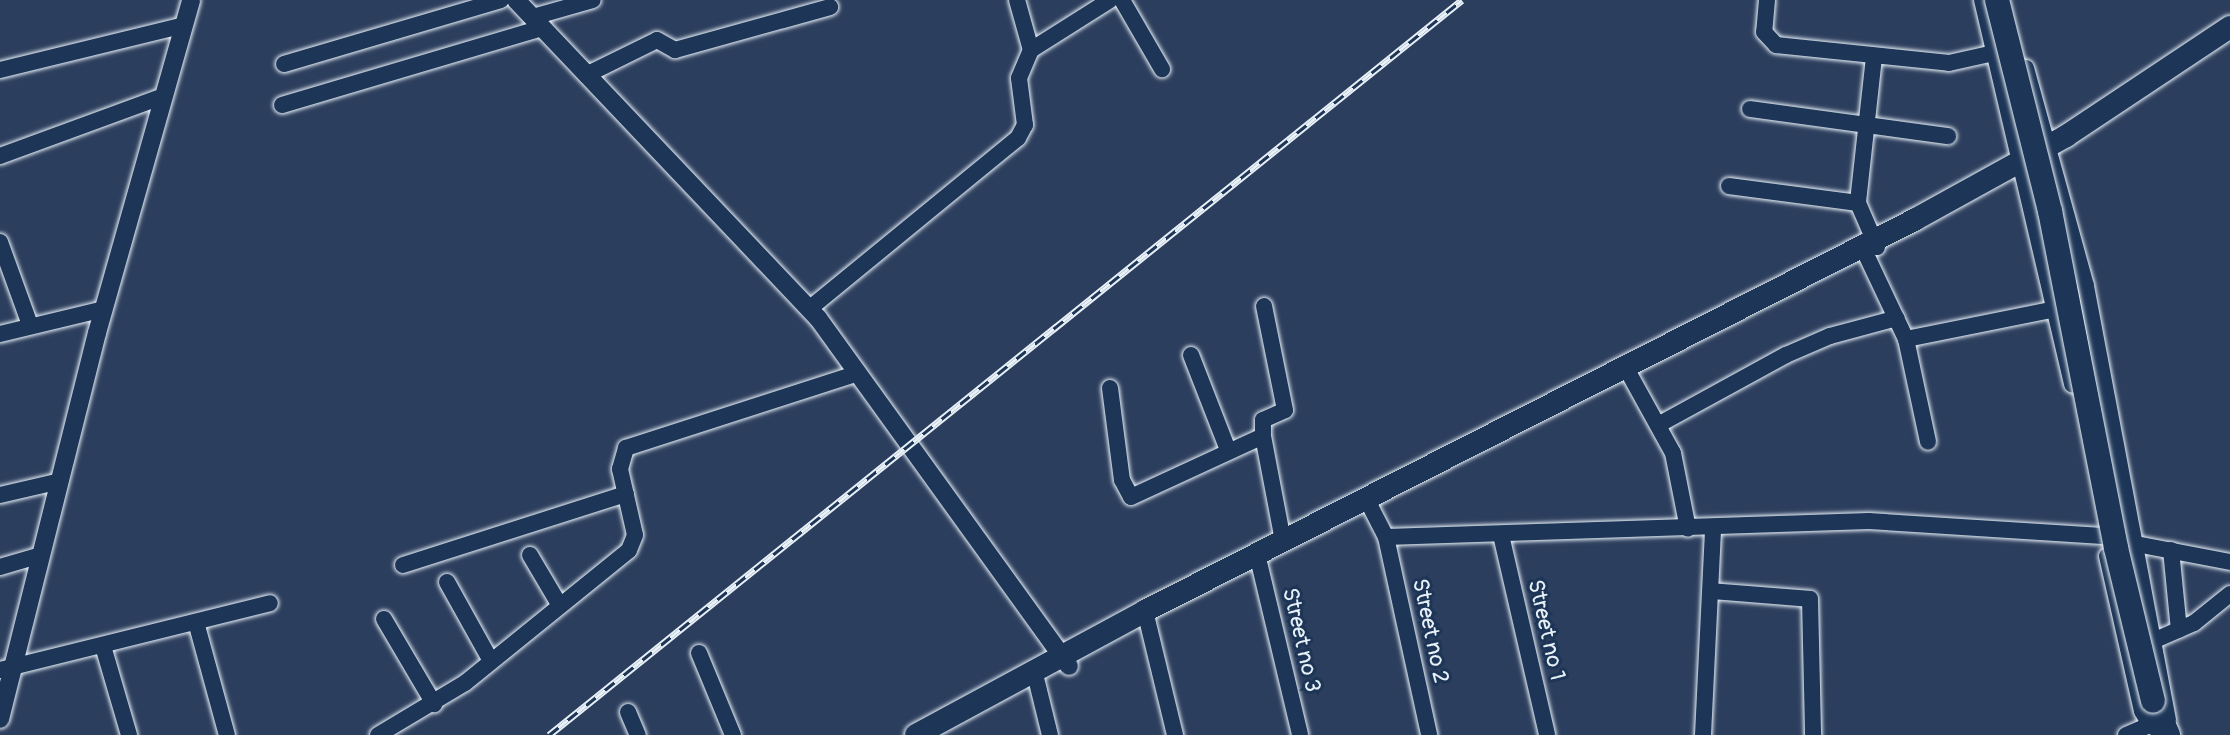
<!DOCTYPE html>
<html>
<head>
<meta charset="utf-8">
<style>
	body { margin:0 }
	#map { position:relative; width:2230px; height:735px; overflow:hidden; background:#2c3e5d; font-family:Pangolin,sans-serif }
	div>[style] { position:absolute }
	.roads { filter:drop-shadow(0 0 2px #e8f1f8) drop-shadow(0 0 2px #e8f1f8) }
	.minor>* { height:16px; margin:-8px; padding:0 8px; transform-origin:8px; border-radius:8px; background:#1d3557 }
	.tertiary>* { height:18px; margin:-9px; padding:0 9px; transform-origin:9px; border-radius:9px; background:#1d3557 }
	.secondary>* { height:22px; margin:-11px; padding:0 11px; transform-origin:11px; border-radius:11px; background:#1d3557 }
	.primary>* { height:24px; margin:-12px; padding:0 12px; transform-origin:12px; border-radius:12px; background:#1d3557 }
	.rail>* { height:7px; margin-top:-3.5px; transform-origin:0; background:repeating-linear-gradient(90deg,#1d3557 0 12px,#e8f1f8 0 24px); box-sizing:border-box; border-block:2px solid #e8f1f8 }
	.bridges { filter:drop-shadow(0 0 2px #e8f1f8) drop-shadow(0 0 2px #e8f1f8) }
	.primary-bridge>* { height:24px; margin:-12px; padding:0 12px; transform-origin:12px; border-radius:12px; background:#1d3557 }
	span { translate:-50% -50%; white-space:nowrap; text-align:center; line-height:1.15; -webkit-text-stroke:6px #1d3557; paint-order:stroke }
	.street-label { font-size:22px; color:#e8f1f8 }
</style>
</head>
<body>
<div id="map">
	<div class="roads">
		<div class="minor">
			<div style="left:1017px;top:0;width:52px;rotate:74.4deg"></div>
			<div style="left:1122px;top:0;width:80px;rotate:59.9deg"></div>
			<div style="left:1767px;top:0;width:32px;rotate:95deg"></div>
			<div style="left:1764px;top:32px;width:18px;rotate:47deg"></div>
			<div style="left:1776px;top:45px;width:174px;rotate:5.9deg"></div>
			<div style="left:1949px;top:63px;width:46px;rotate:-12.5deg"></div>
			<div style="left:1982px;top:0;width:395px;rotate:76.8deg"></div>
			<div style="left:533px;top:17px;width:62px;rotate:-15.8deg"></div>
			<div style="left:1874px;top:57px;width:147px;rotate:96.3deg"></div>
			<div style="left:1858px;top:203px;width:48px;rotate:66.6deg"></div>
			<div style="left:284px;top:64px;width:226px;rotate:-16.4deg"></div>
			<div style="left:2026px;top:68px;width:226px;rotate:74.6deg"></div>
			<div style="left:2086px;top:286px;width:442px;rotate:79.3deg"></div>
			<div style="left:0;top:70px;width:189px;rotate:-13.7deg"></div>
			<div style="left:586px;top:75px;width:79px;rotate:-26.2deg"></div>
			<div style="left:657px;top:40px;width:21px;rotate:29deg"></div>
			<div style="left:675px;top:50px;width:161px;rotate:-15.5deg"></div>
			<div style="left:282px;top:105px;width:271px;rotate:-16.5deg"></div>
			<div style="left:1750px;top:109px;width:200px;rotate:7.8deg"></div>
			<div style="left:0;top:156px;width:175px;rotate:-20.1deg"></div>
			<div style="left:1729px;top:186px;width:130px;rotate:7.5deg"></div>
			<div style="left:0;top:242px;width:88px;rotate:70.1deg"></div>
			<div style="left:1862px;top:246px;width:103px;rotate:64.7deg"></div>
			<div style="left:1906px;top:339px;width:105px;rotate:77.9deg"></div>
			<div style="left:809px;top:309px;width:270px;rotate:-39.3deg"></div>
			<div style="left:1018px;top:138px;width:15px;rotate:-62deg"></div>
			<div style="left:1025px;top:125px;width:47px;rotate:-97.3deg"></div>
			<div style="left:1019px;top:78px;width:30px;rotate:-67deg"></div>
			<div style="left:1031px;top:50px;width:93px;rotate:-32.3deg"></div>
			<div style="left:0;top:334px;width:107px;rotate:-13.5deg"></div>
			<div style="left:1906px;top:339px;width:153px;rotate:-11.3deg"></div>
			<div style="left:1191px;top:355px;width:102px;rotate:68.7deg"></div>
			<div style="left:1626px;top:368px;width:97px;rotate:61.1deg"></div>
			<div style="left:1673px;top:453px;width:77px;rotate:78.8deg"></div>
			<div style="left:1110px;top:388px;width:93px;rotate:82.6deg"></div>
			<div style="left:1122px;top:480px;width:19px;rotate:62deg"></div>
			<div style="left:1131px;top:497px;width:145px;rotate:-24.8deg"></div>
			<div style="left:1263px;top:436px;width:107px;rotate:79.2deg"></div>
			<div style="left:1658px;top:425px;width:146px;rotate:-28.7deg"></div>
			<div style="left:1786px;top:355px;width:48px;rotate:-23.4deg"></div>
			<div style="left:1830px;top:336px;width:69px;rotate:-15deg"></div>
			<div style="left:1263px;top:436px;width:16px;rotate:-90deg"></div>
			<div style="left:1263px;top:420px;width:24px;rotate:-24deg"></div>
			<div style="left:1285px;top:410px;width:106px;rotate:-101.4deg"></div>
			<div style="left:0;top:495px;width:62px;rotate:-13.1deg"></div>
			<div style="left:1366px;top:498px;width:44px;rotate:62.9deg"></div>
			<div style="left:1386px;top:537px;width:483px;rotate:-1.9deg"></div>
			<div style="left:1869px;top:521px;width:234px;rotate:3.7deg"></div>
			<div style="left:1501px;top:535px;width:205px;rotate:77deg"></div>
			<div style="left:1386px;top:537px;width:203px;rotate:77.7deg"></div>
			<div style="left:2136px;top:544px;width:96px;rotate:10.8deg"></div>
			<div style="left:2171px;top:550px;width:80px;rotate:84.3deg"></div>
			<div style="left:1257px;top:554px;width:186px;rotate:76.6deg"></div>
			<div style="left:530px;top:555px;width:57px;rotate:59.4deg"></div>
			<div style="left:2107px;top:556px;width:159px;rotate:77.3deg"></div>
			<div style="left:2142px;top:711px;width:16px;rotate:60deg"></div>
			<div style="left:2150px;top:725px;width:20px;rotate:30deg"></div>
			<div style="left:403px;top:565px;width:234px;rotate:-17.7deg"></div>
			<div style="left:0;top:567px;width:43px;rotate:-16.3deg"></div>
			<div style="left:447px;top:582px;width:90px;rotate:60.9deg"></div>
			<div style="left:1711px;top:591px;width:99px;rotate:4.6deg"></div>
			<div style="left:1810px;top:599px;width:136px;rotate:88.7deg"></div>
			<div style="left:1145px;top:611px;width:128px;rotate:76.4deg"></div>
			<div style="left:384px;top:619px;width:99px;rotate:59.5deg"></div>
			<div style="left:196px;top:622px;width:117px;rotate:74.7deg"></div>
			<div style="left:2153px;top:641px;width:45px;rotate:-23.7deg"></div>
			<div style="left:2194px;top:623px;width:46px;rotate:-38.9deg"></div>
			<div style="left:103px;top:646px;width:93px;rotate:73.7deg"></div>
			<div style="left:699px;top:653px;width:89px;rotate:67.5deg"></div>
			<div style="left:0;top:670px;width:278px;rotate:-13.9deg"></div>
			<div style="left:1034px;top:670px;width:67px;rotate:76.2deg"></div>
			<div style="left:628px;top:712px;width:25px;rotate:67deg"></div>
			<div style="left:378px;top:735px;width:101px;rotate:-30.9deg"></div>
			<div style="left:465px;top:683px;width:211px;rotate:-39deg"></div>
			<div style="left:629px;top:550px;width:16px;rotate:-68deg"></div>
			<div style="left:635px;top:535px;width:68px;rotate:-102.8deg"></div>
			<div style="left:620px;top:469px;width:22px;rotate:-74deg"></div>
			<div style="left:626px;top:448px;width:244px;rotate:-17.9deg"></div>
			<div style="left:1703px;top:735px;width:207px;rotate:-87.2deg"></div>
			<div style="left:2126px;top:735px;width:26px;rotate:-23deg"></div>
		</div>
		<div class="tertiary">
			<div style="left:516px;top:0;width:439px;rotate:46.5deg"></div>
			<div style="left:818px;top:318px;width:429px;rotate:54.2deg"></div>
			<div style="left:0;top:719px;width:398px;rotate:-75.9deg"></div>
			<div style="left:97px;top:333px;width:346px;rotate:-74.2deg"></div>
		</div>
		<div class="secondary">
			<div style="left:916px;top:735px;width:260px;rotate:-28.4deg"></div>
			<div style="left:1145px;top:611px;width:863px;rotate:-26.95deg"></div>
			<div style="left:1914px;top:220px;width:174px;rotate:-28.9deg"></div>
			<div style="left:2066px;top:136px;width:197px;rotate:-33.6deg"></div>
		</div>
		<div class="primary">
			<div style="left:2153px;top:701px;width:37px;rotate:66deg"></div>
		</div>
	</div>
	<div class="rail">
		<div style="left:549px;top:735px;width:1172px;rotate:-38.84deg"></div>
	</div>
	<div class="bridges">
		<div class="primary-bridge">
			<div style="left:1997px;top:0;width:218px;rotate:75.9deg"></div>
			<div style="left:2050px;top:211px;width:343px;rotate:78.9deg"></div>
			<div style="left:2116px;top:548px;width:157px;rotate:76.4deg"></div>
		</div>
	</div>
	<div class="street-label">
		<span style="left:1546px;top:630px;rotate:77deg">Street no 1</span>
		<span style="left:1430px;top:631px;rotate:78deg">Street no 2</span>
		<span style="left:1301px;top:640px;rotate:77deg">Street no 3</span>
	</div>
</div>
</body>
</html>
